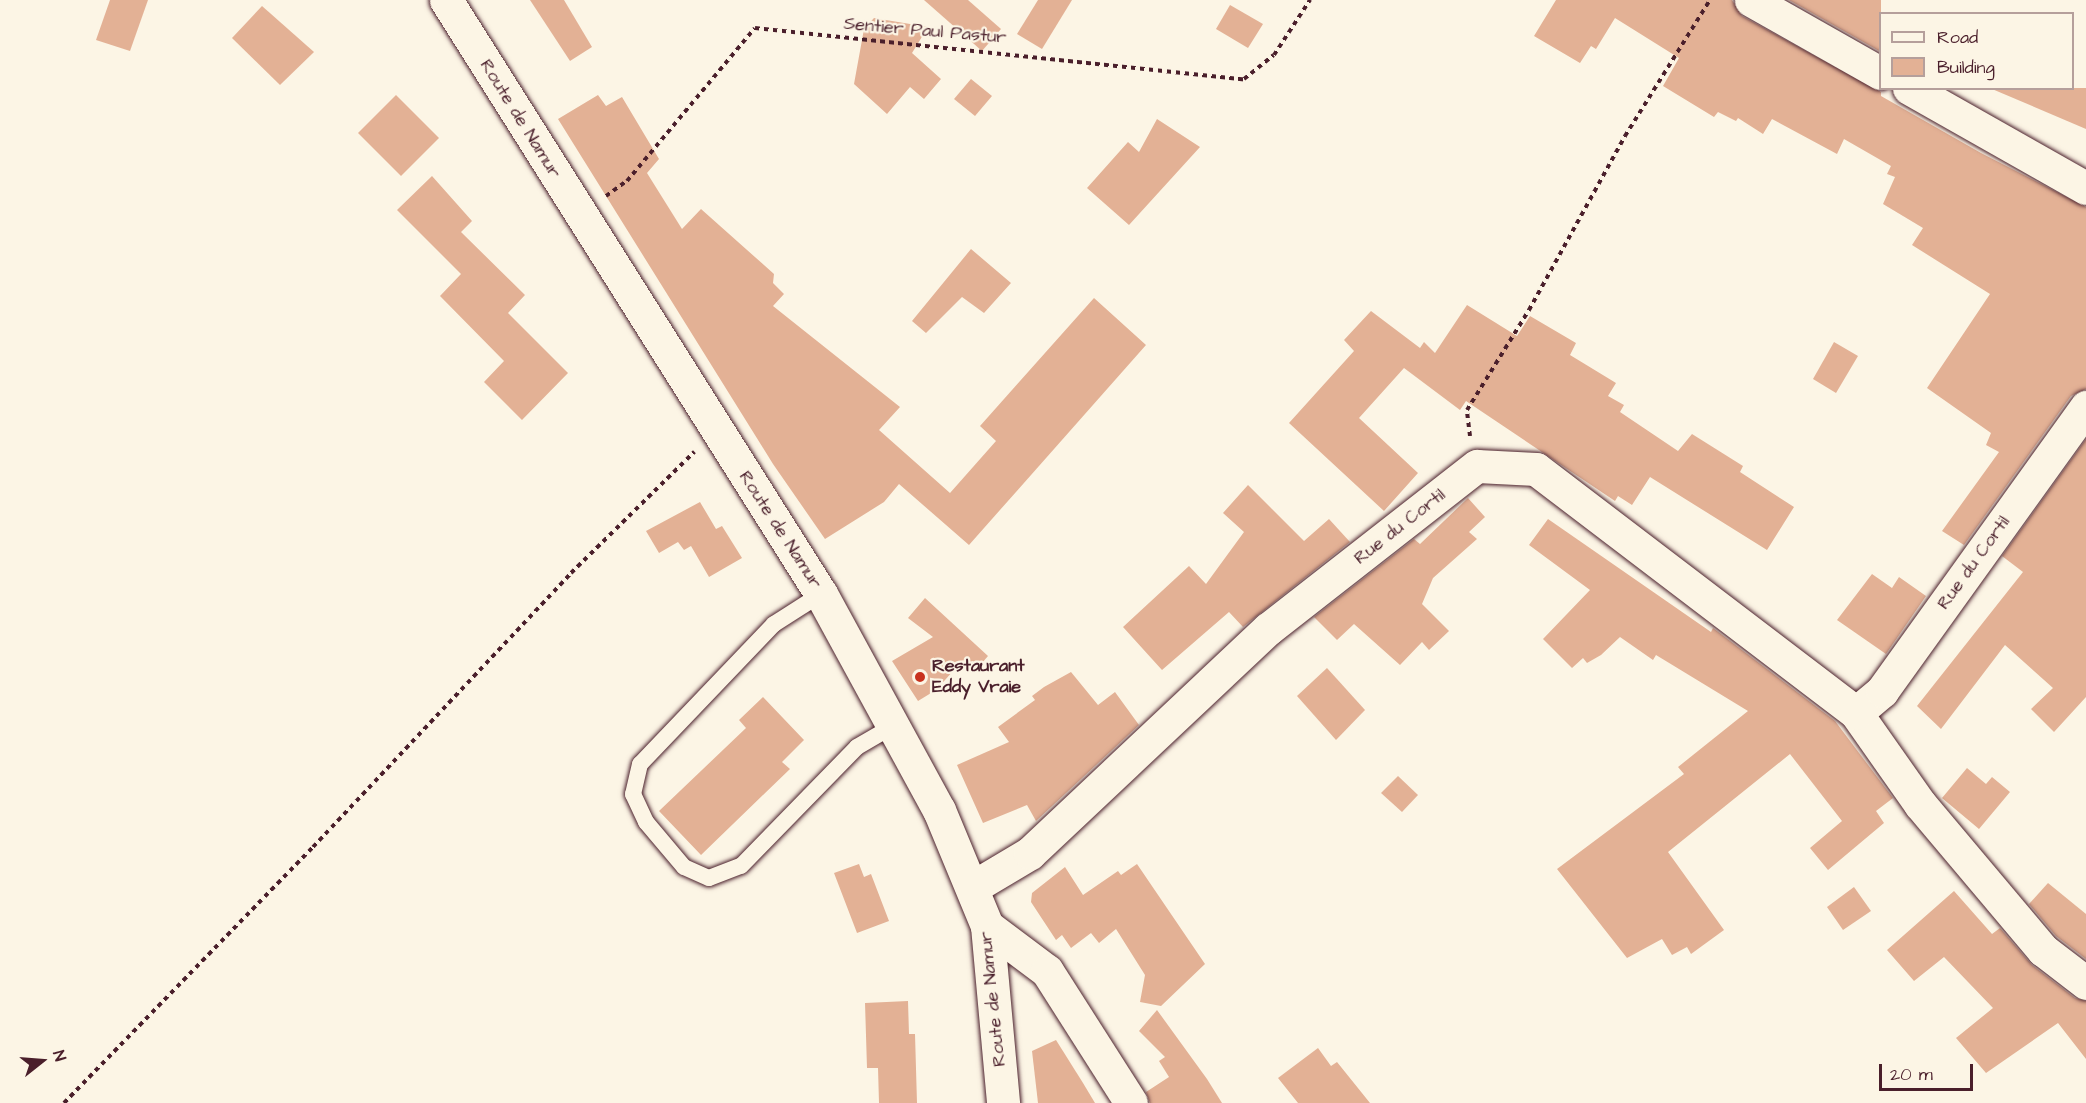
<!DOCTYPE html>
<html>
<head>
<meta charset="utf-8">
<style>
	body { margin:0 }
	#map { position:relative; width:2086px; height:1103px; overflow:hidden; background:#fcf5e5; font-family:"Architects Daughter",sans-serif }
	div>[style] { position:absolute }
	.building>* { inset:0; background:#e3b195 }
	.path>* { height:4px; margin-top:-2px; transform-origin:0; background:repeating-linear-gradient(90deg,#4a1f2b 0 4.5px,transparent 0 9px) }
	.roads { filter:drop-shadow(0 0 2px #4a1f2b) drop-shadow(0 0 2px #4a1f2b) }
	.service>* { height:16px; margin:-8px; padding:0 8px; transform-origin:8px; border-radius:8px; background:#fcf5e5 }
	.minor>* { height:33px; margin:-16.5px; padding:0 16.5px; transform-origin:16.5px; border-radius:16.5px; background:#fcf5e5 }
	.secondary>* { height:33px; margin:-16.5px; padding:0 16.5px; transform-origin:16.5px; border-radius:16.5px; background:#fcf5e5 }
	.dots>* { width:16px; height:16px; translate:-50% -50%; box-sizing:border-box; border:3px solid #fcf5e5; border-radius:50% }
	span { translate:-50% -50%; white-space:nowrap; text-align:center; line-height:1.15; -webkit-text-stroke:4.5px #fcf5e5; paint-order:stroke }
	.street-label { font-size:18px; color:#4a1f2b }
	.poi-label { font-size:18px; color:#4a1f2b; font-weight:700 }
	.left { translate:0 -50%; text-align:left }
	.legend { position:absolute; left:1879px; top:12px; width:195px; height:78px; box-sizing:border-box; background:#fcf5e5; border:2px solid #b59f9b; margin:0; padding:8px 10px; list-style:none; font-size:18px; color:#4a1f2b }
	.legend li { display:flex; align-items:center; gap:12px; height:30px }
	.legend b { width:30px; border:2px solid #b59f9b }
	.north { position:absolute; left:12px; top:1031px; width:60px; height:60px; -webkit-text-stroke:4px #fcf5e5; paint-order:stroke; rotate:73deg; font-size:16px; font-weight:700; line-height:24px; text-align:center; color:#4a1f2b }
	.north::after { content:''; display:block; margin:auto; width:21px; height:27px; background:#4a1f2b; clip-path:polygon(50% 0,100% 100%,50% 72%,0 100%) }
	.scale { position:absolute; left:1879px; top:1064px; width:94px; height:27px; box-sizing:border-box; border:3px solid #4a1f2b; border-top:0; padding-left:8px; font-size:18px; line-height:21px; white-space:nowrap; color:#4a1f2b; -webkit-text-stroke:4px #fcf5e5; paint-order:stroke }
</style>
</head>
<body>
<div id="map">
	<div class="building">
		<div style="clip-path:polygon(110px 0,148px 0,130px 51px,96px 40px)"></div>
		<div style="clip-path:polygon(530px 0,564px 0,592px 47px,570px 61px)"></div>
		<div style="clip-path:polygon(924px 0,968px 0,1001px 29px,982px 51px)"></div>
		<div style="clip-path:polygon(1038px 0,1072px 0,1042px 49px,1017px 34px)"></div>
		<div style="clip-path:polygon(1556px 0,1732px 0,1742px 16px,1881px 92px,1881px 96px,1981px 153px,2086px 207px,2086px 389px,2071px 396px,1964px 545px,1942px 531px,1999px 452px,1986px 445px,1991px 433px,1927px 388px,1990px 294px,1912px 245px,1923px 228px,1883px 204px,1895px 177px,1887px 174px,1891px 166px,1844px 139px,1837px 154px,1772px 119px,1763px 134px,1738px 118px,1736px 121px,1718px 112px,1714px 117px,1663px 86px,1679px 58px,1615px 18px,1596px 49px,1591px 46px,1580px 63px,1534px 36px)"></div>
		<div style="clip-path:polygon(1789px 0,1881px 0,1881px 52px)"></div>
		<div style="clip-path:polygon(1230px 5px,1263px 24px,1248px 48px,1216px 29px)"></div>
		<div style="clip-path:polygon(262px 6px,314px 52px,280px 85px,232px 38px)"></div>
		<div style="clip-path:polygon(874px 18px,928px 27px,912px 53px,941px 79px,924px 99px,910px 87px,887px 114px,854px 84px,864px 29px)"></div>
		<div style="clip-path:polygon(971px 79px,992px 96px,975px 116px,954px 99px)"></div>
		<div style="clip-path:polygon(1992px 88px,2086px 88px,2086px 129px,1992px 89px)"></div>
		<div style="clip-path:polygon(396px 95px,439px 138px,401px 176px,358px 133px)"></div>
		<div style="clip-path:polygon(598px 95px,606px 106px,622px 97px,659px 159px,647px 173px,682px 229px,701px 209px,774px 274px,773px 283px,784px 294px,773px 306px,900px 407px,879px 430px,950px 493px,996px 441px,980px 426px,1094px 298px,1146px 345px,969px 545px,899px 484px,884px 502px,825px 539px,773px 464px,558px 119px)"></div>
		<div style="clip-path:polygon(1157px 119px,1200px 147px,1129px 225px,1087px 188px,1128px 142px,1139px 152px)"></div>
		<div style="clip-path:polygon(432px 176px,472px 221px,461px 232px,525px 295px,508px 313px,568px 373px,522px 420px,484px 382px,504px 361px,440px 296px,461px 274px,397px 210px)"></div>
		<div style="clip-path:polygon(971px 249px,1011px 283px,984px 313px,962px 297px,926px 333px,912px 321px)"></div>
		<div style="clip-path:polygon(1467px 305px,1517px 336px,1530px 316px,1576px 343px,1570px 355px,1616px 383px,1608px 396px,1624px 405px,1620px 412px,1678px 451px,1692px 434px,1743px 466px,1740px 472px,1794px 507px,1767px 550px,1650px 477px,1632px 505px,1618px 496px,1615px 501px,1466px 401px,1460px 410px,1404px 368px,1359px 418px,1418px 473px,1384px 511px,1289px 423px,1354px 351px,1344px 340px,1371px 311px,1420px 348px,1424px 342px,1435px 353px)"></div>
		<div style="clip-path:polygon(1834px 342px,1858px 356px,1836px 393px,1813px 379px)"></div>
		<div style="clip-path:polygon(2086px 439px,2086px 697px,2054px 732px,2031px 709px,2053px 688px,2005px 645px,1941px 729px,1917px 706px,2023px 572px,2002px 556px)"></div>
		<div style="clip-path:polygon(1248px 485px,1304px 541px,1329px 519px,1350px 542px,1243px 627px,1229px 612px,1162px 670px,1123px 627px,1189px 566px,1206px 584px,1244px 532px,1223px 513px)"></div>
		<div style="clip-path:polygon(1468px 498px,1485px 517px,1469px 532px,1477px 539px,1433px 578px,1422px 604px,1449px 631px,1429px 650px,1422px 642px,1400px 665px,1354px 624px,1337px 640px,1314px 617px,1414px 539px,1420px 544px)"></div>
		<div style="clip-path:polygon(700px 502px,716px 529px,722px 526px,742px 558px,709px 577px,691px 546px,684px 550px,678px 542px,659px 553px,646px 531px)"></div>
		<div style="clip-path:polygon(1548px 519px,1711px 632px,1713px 628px,1835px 721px,1893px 798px,1876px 811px,1884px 823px,1828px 870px,1810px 848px,1842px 821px,1790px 754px,1668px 852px,1724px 930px,1691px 954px,1687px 947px,1672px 955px,1662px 939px,1627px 958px,1557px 869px,1684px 774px,1678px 767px,1748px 711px,1656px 655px,1653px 660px,1620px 637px,1601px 655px,1587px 663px,1583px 658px,1572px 668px,1543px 639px,1590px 590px,1529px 545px)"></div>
		<div style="clip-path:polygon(1872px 574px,1892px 588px,1899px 577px,1926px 596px,1886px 654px,1837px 620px)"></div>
		<div style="clip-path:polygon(925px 598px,988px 656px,976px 670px,963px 660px,936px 690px,918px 701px,892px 661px,933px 637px,908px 618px)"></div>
		<div style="clip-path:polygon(1327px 668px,1365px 710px,1336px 740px,1297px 696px)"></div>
		<div style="clip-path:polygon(1071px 672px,1098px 705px,1115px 692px,1139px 725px,1036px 821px,1027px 805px,983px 823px,957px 765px,1009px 742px,998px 727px,1035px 700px,1032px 696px,1044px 687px)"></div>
		<div style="clip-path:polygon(763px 697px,804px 740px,782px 762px,790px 769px,701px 855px,659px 811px,746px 728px,739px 720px)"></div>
		<div style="clip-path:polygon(1967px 768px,1986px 784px,1992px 777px,2010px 792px,1979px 829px,1942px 798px)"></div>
		<div style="clip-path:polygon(1398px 776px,1418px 795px,1402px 812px,1381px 793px)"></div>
		<div style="clip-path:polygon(859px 864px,864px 877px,871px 874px,889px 921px,857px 933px,834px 873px)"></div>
		<div style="clip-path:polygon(1137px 864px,1205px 964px,1161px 1006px,1140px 1002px,1145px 975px,1116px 929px,1099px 943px,1091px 933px,1071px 948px,1062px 935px,1056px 940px,1031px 902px,1032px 893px,1065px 867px,1083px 895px,1118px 871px,1121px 875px)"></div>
		<div style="clip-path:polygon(2048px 883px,2086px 914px,2086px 959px,2056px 936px,2029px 904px)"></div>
		<div style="clip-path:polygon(1854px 887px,1871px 911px,1843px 930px,1827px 907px)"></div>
		<div style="clip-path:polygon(1954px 891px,1992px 934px,2000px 928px,2032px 965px,2075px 998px,2086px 1001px,2086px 1059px,2058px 1023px,1986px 1073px,1956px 1038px,1993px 1008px,1944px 957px,1914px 981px,1887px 950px)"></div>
		<div style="clip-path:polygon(908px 1001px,909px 1034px,915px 1034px,917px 1103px,879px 1103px,878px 1068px,867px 1068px,865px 1003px)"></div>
		<div style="clip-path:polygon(1157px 1010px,1207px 1079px,1222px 1103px,1150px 1103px,1146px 1092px,1169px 1077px,1159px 1061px,1165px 1057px,1139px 1031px)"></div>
		<div style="clip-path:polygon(1056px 1040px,1083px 1083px,1095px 1103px,1038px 1103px,1032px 1051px)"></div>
		<div style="clip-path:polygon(1318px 1048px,1331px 1066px,1337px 1062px,1370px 1103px,1298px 1103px,1278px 1078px)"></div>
	</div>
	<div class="path">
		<div style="left:606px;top:196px;width:26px;rotate:-36deg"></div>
		<div style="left:627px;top:181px;width:199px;rotate:-50.1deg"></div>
		<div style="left:755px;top:28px;width:492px;rotate:6deg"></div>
		<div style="left:1244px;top:79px;width:38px;rotate:-39deg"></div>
		<div style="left:1274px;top:55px;width:66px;rotate:-56.8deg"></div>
		<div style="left:1470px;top:436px;width:26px;rotate:-97deg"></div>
		<div style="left:1467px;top:410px;width:118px;rotate:-58.2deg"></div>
		<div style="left:1529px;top:310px;width:199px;rotate:-61.1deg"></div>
		<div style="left:1625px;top:136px;width:160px;rotate:-58deg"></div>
		<div style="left:64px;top:1103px;width:357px;rotate:-45.8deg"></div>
		<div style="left:313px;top:847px;width:376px;rotate:-46.7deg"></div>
		<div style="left:571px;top:573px;width:173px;rotate:-44.5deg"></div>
	</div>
	<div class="roads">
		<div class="service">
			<div style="left:821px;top:594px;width:56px;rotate:147.4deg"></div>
			<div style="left:774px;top:624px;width:194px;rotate:133.7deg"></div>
			<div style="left:640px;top:764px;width:31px;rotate:103deg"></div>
			<div style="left:633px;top:794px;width:31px;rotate:65deg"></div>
			<div style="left:646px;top:822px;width:59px;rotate:49.8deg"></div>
			<div style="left:684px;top:867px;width:27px;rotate:24deg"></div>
			<div style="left:709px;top:878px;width:34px;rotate:-21deg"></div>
			<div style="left:741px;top:866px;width:166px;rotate:-45.7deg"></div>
			<div style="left:857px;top:747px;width:42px;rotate:-30.3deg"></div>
		</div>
		<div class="minor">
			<div style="left:1751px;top:0;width:148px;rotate:29.5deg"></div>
			<div style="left:1909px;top:88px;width:203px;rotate:29.5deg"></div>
			<div style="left:1856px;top:713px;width:111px;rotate:54.9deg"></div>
			<div style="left:1920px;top:804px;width:191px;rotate:49.9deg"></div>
			<div style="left:2043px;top:950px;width:54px;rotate:37.5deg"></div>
			<div style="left:973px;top:887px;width:66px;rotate:-30.8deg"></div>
			<div style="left:1030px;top:853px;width:327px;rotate:-43.3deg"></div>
			<div style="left:1268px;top:629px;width:265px;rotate:-38deg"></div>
			<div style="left:1477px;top:466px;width:59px;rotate:2.9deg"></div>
			<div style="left:1536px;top:469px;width:402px;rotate:37.3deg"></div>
			<div style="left:1856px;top:713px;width:34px;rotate:-40deg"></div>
			<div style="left:1882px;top:691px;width:350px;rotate:-54.3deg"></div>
			<div style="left:987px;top:926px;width:75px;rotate:36.9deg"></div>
			<div style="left:1047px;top:971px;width:156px;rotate:57.5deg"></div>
		</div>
		<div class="secondary">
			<div style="left:446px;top:0;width:702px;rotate:57.74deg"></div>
			<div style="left:821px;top:594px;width:246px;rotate:61.4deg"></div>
			<div style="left:939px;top:810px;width:126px;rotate:67.5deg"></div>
			<div style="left:987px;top:926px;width:178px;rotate:84.8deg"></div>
		</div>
	</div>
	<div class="dots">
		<div style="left:920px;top:677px;background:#c8321e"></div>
	</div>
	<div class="street-label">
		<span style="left:925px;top:31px;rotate:5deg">Sentier Paul Pastur</span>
		<span style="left:520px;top:119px;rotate:58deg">Route de Namur</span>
		<span style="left:1400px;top:527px;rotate:-38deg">Rue du Cortil</span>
		<span style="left:780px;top:530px;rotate:57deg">Route de Namur</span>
		<span style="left:1974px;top:563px;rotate:-54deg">Rue du Cortil</span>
		<span style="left:993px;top:999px;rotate:-96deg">Route de Namur</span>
	</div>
	<div class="poi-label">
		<span class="left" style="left:932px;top:677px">Restaurant<br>Eddy Vraie</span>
	</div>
	<ul class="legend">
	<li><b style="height:8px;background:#fcf5e5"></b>Road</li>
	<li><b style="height:16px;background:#e3b195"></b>Building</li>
	</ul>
	<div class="north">N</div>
	<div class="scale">20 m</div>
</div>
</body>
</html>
